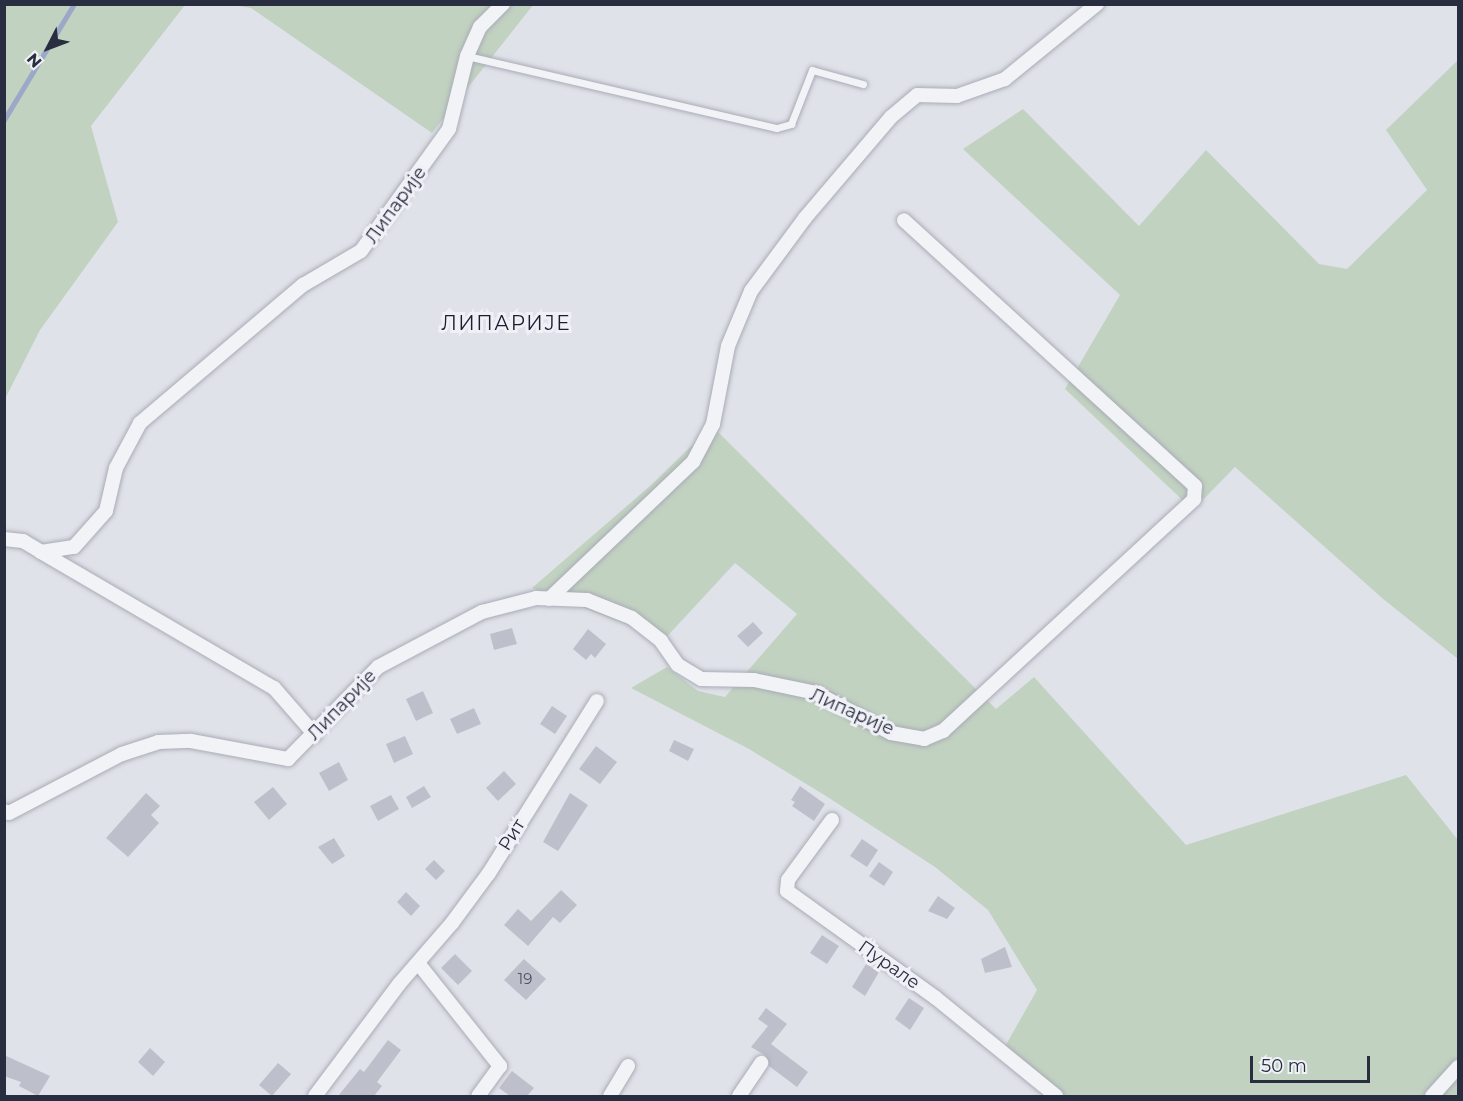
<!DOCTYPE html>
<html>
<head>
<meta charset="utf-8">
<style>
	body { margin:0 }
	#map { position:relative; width:1463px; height:1101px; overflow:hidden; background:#e0e2e9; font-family:Montserrat,sans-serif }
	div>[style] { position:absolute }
	.green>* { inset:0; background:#c2d2c1 }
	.stream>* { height:4.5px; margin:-2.25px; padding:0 2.25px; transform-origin:2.25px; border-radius:2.25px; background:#9ba8c8 }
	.building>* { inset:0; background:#bdc0cb }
	.roads { filter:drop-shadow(0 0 2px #a9acb6) drop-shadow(0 0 2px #a9acb6) }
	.lane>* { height:7px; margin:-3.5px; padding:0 3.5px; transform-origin:3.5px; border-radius:3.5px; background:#f2f3f7 }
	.street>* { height:14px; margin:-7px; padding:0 7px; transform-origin:7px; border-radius:7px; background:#f2f3f7 }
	span { translate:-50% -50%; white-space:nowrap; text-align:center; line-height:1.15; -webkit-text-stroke:6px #eff1f6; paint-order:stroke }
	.number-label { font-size:15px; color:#4e5263 }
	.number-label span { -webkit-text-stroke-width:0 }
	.street-label { font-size:18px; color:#292d40 }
	.neighbourhood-label { font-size:20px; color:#1b1e30; letter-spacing:1.5px }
	.frame { position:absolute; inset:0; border:6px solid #292d40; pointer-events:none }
	.north { position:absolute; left:18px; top:18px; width:60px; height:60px; -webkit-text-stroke:4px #eff1f6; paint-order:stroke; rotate:228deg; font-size:16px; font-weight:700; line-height:24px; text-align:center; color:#292d40 }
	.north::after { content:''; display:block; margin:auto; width:21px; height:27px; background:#292d40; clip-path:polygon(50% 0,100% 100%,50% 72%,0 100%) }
	.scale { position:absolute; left:1250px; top:1056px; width:120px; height:27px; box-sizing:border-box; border:3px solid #292d40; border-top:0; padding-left:8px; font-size:18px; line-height:21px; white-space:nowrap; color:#292d40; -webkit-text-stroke:4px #eff1f6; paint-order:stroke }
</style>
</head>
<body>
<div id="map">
	<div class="green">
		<div style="clip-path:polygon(5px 4px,185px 5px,91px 126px,118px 222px,40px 330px,5px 399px)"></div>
		<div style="clip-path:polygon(234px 5px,533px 5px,432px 133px,251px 8px)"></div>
		<div style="clip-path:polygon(1458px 60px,1458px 659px,1382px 598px,1235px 467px,1193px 510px,1065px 389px,1120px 295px,963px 149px,1023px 109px,1139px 226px,1206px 150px,1319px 264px,1347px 269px,1427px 190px,1386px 130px)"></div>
		<div style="clip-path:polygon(712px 426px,996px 709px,1034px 677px,1186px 845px,1406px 775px,1458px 840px,1458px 1096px,1062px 1096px,1003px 1050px,1037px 990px,988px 910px,935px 867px,826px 796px,749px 749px,631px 688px,667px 667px,698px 691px,725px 697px,797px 614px,735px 563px,660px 644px,644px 631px,532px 588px,650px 486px)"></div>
	</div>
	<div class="stream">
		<div style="left:4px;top:120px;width:135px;rotate:-58.9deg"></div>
	</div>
	<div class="building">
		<div style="clip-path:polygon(753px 622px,763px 633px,748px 647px,737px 636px)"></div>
		<div style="clip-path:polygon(512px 628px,517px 644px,494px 650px,490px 634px)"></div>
		<div style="clip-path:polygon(588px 629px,606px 644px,595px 658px,591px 654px,586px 660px,573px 649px)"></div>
		<div style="clip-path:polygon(423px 691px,433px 713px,416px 721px,406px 699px)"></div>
		<div style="clip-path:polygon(552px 706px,567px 716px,555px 734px,540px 724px)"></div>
		<div style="clip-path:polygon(474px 708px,481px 724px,457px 734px,450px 719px)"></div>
		<div style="clip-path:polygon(405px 736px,413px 754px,394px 763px,386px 744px)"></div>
		<div style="clip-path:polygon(674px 740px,694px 749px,688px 761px,669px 751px)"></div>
		<div style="clip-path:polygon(596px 746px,617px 762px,600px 784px,579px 769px)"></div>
		<div style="clip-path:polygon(339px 762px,348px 780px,329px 791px,319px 773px)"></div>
		<div style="clip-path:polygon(504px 771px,516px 784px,498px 801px,486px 788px)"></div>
		<div style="clip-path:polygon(424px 786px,431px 797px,412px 808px,406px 797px)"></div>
		<div style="clip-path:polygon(800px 786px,825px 804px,814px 821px,792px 806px,795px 802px,791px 800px)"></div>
		<div style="clip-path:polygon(273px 787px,287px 804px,269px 820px,254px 802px)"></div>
		<div style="clip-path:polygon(146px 793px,160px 806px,151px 815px,159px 823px,128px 857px,106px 838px)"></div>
		<div style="clip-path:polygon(570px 793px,588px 805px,558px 851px,543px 842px)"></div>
		<div style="clip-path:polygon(391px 795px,399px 809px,378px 821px,370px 806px)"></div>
		<div style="clip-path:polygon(334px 838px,345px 856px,332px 864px,318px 847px)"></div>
		<div style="clip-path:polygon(862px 839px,878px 850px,867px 867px,850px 856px)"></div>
		<div style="clip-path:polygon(434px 860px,445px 871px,436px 880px,425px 869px)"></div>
		<div style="clip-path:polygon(879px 862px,893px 872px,884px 886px,869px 876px)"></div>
		<div style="clip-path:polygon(561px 890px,577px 905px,560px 923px,553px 917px,528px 946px,504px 925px,518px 909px,531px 921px)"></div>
		<div style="clip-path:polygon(406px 892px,420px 906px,411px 916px,397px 902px)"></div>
		<div style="clip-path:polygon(938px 896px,955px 908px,947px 919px,928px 911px)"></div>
		<div style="clip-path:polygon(822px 935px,839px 946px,827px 964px,810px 953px)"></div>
		<div style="clip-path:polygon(1005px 947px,1012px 967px,985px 973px,981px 959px)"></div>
		<div style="clip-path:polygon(455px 954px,472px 971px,458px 985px,441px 968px)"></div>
		<div style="clip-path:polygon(524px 959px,546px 979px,526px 1000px,504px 980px)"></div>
		<div style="clip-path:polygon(866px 964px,879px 972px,865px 996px,852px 987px)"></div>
		<div style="clip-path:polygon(909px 998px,924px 1008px,910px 1030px,895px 1019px)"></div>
		<div style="clip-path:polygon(766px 1008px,787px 1024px,771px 1044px,808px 1072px,797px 1087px,769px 1066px,766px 1056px,751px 1047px,768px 1026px,758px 1019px)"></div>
		<div style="clip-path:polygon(388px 1040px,401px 1050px,377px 1082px,382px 1086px,374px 1096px,338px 1096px,360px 1069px,364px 1072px)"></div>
		<div style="clip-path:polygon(150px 1048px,165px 1062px,153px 1076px,138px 1062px)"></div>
		<div style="clip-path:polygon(4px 1055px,50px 1076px,38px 1096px,19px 1086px,21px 1082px,4px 1076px)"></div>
		<div style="clip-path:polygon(278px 1063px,291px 1074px,272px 1096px,259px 1085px)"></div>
		<div style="clip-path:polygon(512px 1071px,534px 1088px,527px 1096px,510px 1096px,499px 1088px)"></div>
	</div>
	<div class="roads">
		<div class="lane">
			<div style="left:467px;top:56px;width:318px;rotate:13.1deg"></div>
			<div style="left:777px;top:128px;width:15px;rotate:-16deg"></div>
			<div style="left:791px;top:124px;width:58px;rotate:-68.7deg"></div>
			<div style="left:812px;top:70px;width:53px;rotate:15.4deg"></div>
		</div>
		<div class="street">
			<div style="left:4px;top:539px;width:19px;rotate:6deg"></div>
			<div style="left:23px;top:541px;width:21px;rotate:31deg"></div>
			<div style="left:41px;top:552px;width:33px;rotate:-9deg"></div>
			<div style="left:74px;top:547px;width:48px;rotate:-48.4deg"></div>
			<div style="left:106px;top:511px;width:44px;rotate:-76.9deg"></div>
			<div style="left:116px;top:468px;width:51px;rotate:-61.9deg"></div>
			<div style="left:140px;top:423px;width:214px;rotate:-40.3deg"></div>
			<div style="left:303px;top:285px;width:67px;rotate:-30.4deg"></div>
			<div style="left:361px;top:251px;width:150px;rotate:-54.2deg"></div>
			<div style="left:449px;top:129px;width:75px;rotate:-76.1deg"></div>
			<div style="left:467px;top:56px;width:32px;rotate:-66deg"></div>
			<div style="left:480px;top:27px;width:33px;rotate:-45deg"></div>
			<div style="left:41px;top:552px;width:270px;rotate:30.3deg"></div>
			<div style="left:274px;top:688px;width:62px;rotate:48.9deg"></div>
			<div style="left:549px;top:599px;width:199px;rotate:-43.6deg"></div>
			<div style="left:693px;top:462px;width:43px;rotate:-62.2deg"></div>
			<div style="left:713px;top:424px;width:79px;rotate:-79.1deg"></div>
			<div style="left:728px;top:346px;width:60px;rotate:-67.3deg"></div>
			<div style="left:751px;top:291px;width:91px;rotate:-53.5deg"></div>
			<div style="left:805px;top:218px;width:133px;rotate:-49.6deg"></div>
			<div style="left:891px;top:117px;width:34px;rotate:-40deg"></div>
			<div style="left:917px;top:95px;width:40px;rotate:1.4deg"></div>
			<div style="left:957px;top:96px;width:51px;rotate:-19.5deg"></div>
			<div style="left:1005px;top:79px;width:119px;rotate:-39.2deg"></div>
			<div style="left:4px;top:811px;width:5px;rotate:22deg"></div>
			<div style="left:9px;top:813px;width:127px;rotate:-27.6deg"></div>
			<div style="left:122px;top:754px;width:38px;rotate:-18deg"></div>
			<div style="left:158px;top:742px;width:33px;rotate:-2deg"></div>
			<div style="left:191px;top:741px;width:99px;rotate:10.5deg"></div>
			<div style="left:288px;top:759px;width:129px;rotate:-45.6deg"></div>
			<div style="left:378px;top:667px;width:118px;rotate:-27.9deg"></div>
			<div style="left:482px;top:612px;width:56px;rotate:-14.5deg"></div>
			<div style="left:536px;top:598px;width:51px;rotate:2.2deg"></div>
			<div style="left:587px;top:600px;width:48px;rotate:21.8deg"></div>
			<div style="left:632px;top:618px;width:37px;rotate:38deg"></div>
			<div style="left:661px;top:641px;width:29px;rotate:55deg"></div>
			<div style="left:678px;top:665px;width:27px;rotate:31deg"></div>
			<div style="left:701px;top:679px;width:53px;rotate:1.1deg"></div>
			<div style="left:754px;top:680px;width:63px;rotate:11.8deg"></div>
			<div style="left:816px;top:693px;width:85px;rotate:28.1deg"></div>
			<div style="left:891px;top:733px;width:34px;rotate:10deg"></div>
			<div style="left:924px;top:739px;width:21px;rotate:-23deg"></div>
			<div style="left:943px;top:731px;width:342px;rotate:-42.7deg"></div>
			<div style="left:1194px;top:499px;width:13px;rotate:-86deg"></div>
			<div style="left:1195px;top:486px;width:394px;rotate:-137.6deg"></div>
			<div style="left:832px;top:820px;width:74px;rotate:126.3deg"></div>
			<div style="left:788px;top:880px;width:11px;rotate:95deg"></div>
			<div style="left:787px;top:891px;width:183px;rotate:35.7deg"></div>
			<div style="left:936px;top:998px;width:155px;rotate:39.2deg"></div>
			<div style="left:418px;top:963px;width:132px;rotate:51.5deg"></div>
			<div style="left:500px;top:1066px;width:37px;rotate:126deg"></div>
			<div style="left:315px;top:1096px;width:140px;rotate:-53.1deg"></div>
			<div style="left:399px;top:984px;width:81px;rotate:-49deg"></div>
			<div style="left:452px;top:923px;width:62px;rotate:-53.5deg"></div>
			<div style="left:489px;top:873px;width:203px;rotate:-57.9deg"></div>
			<div style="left:610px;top:1096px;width:35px;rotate:-59deg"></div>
			<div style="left:739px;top:1096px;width:40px;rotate:-56deg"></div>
			<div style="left:1432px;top:1096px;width:39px;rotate:-48deg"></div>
		</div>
	</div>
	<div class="number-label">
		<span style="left:525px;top:979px">19</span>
	</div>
	<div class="street-label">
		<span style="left:396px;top:205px;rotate:-54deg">Липарије</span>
		<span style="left:342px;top:705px;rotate:-46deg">Липарије</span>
		<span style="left:852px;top:712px;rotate:24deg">Липарије</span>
		<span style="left:512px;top:835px;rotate:-58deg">Рит</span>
		<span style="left:889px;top:965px;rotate:35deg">Пурале</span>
	</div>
	<div class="neighbourhood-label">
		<span style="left:506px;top:323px">ЛИПАРИЈЕ</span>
	</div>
	<div class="frame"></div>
	<div class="north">N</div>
	<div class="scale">50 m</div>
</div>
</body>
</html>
